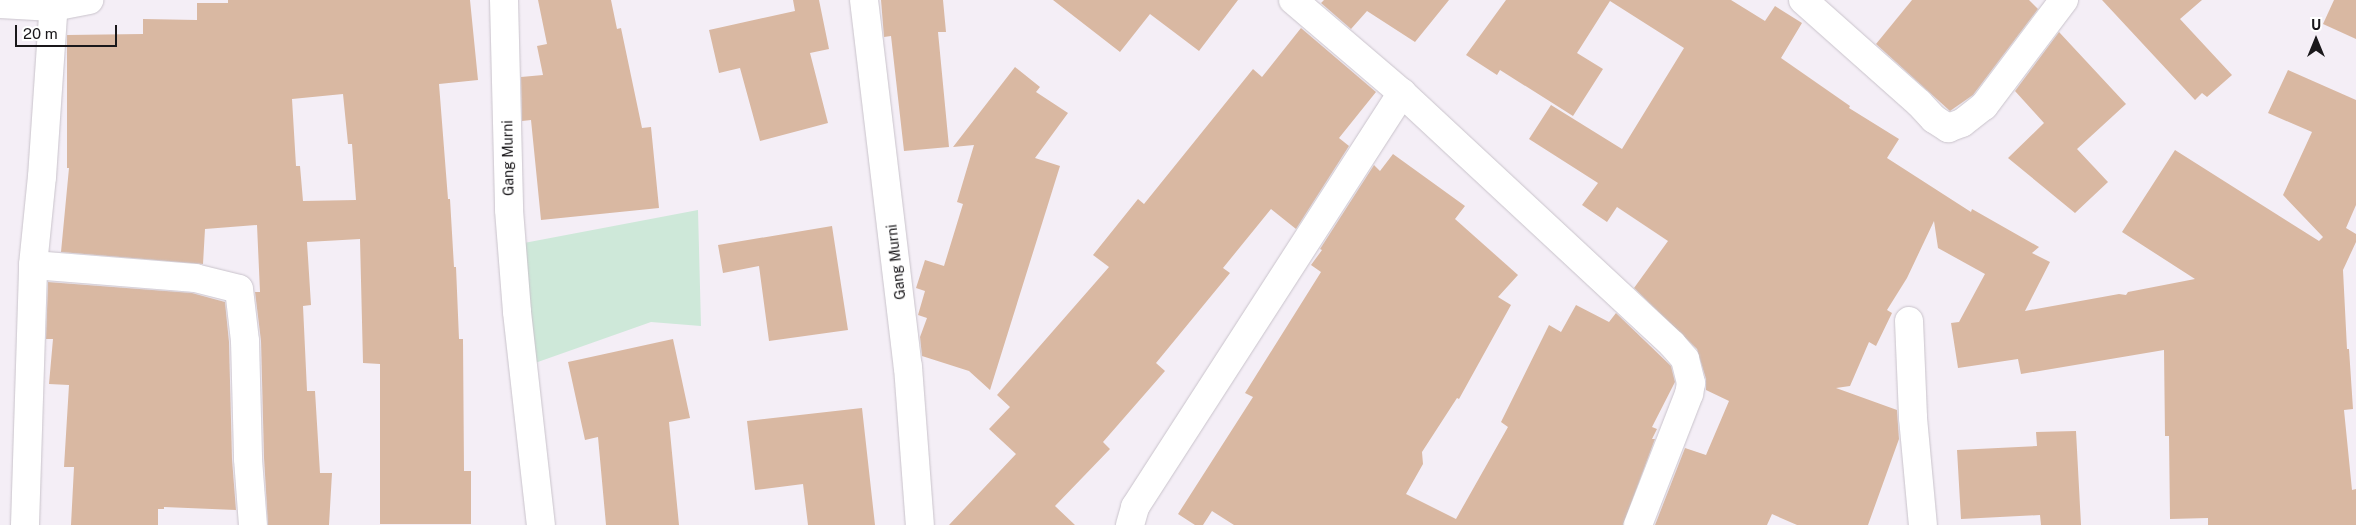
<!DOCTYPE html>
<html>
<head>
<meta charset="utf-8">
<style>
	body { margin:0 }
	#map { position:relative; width:2356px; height:525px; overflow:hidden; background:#f4eef6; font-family:"Public Sans",sans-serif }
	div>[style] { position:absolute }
	.green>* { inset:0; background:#cee8d9 }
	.building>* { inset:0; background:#d9b8a2 }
	.roads { filter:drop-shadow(0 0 1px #c9c3cb) drop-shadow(0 0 1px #c9c3cb) }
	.minor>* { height:28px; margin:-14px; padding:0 14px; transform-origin:14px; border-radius:14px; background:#fff }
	span { translate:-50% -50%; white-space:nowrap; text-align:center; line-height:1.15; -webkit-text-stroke:4.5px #fff; paint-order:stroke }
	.street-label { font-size:14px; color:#1a181b }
	.north { position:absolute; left:2291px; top:15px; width:50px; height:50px; -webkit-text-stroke:4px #fff; paint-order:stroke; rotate:0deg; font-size:14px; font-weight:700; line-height:20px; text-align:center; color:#1a181b }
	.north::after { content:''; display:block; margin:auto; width:18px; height:22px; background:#1a181b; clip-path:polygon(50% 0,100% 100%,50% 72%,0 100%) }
	.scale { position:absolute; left:15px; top:25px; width:102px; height:22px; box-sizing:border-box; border:2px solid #1a181b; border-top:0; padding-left:6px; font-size:15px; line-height:18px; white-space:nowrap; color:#1a181b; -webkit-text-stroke:4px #fff; paint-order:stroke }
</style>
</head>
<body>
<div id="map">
	<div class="green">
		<div style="clip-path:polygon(698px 210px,701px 326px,651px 322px,535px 363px,524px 243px)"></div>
	</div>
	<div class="building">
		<div style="clip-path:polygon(evenodd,228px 0,470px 0,478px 80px,439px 84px,448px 199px,450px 199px,454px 267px,456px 267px,459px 339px,463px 339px,464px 471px,471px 471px,471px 524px,380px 524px,380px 364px,363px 363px,360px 239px,307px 242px,311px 305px,303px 306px,307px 391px,315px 391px,320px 473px,332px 473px,329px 525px,268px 525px,264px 458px,261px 341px,255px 292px,260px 292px,257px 225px,205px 229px,203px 264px,61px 252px,69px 168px,67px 168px,67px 35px,143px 34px,143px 19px,197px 20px,197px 3px,228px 3px,228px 0,343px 94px,348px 144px,352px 144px,356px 200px,303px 201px,300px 166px,296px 166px,292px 99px,343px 94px)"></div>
		<div style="clip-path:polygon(538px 0,611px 0,617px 29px,621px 28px,642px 128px,651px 127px,659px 208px,541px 220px,531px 120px,522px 121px,521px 77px,543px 75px,537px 46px,547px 44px)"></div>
		<div style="clip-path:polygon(793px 0,819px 0,829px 49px,810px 53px,828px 123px,760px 141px,740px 68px,719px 73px,709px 30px,795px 11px)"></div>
		<div style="clip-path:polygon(881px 0,943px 0,946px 32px,938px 32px,949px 147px,904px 151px,891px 36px,884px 37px)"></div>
		<div style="clip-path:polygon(1053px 0,1238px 0,1199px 51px,1150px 14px,1120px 52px)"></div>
		<div style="clip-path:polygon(1324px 0,1449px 0,1415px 42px,1367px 11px,1351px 29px,1321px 3px)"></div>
		<div style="clip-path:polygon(1506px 0,1731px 0,1765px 21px,1775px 6px,1802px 23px,1781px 58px,1850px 106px,1849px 108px,1899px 139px,1887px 158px,1971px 212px,1972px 209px,2039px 247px,2032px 253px,2050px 262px,2025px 311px,2119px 294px,2126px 295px,2128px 292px,2195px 279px,2122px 232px,2175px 150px,2319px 241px,2323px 237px,2283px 195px,2312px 132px,2268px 113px,2288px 70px,2356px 100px,2356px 205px,2346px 228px,2356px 234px,2356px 242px,2343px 270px,2347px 349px,2349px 349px,2353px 409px,2344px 410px,2352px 490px,2356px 489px,2356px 525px,2208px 525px,2208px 518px,2170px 519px,2169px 436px,2165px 436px,2164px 350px,2021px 374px,2018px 359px,1958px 368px,1951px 323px,1959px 322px,1985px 274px,1938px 248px,1934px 221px,1907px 278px,1887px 310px,1892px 313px,1876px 346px,1869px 342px,1850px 386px,1836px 388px,1897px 410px,1899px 439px,1868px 525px,1797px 525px,1772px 514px,1767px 525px,1655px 525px,1685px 448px,1706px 455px,1729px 401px,1706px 390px,1706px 379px,1697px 349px,1634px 288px,1668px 241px,1617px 207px,1607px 222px,1582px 205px,1598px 183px,1529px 139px,1551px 105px,1622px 149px,1684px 48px,1610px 1px,1577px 53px,1603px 69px,1573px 116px,1500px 70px,1497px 75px,1466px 55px)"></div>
		<div style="clip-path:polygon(1912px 0,2029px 0,2038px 9px,1973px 95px,1950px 111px,1876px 44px)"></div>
		<div style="clip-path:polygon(2102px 0,2202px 0,2180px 19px,2232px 75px,2207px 97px,2202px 93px,2195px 100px)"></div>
		<div style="clip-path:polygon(2334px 0,2356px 0,2356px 39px,2323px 24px)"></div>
		<div style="clip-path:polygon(1301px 28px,1376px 92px,1339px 138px,1349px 146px,1296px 229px,1271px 209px,1223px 268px,1230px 273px,1156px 363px,1165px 371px,1103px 442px,1110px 449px,1055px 506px,1075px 525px,949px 525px,1016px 454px,989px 429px,1010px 407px,997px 395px,1109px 267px,1093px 255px,1138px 199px,1144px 204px,1253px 69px,1262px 77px)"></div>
		<div style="clip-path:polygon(2059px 32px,2126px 104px,2077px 149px,2108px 182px,2075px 213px,2008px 158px,2044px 123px,2015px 91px)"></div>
		<div style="clip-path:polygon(1015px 67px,1040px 87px,1036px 92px,1068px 113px,1035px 158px,1060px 166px,990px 390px,969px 371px,922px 356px,920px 337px,927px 318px,918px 315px,925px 291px,916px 288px,925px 260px,944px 266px,963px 204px,957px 202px,974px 145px,953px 147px)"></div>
		<div style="clip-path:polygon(1393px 154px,1465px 206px,1455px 219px,1518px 275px,1498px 297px,1511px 305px,1459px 399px,1457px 398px,1422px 452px,1423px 464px,1406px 494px,1456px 519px,1508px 427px,1501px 422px,1549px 325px,1561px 332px,1576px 305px,1609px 322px,1616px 313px,1671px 366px,1675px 382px,1652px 427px,1657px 429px,1652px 439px,1655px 439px,1623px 525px,1234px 525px,1212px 511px,1203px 525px,1195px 525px,1178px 514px,1253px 397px,1245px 393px,1321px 272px,1311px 265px,1322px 250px,1320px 249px,1374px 165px,1380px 171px)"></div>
		<div style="clip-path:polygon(832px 226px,848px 330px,769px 341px,759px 266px,723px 273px,718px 245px)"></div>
		<div style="clip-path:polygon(48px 282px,192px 293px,225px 302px,229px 342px,232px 459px,236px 510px,164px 507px,164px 509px,158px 509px,158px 525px,71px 525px,74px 467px,64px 467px,69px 385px,49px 384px,53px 339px,46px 339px)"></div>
		<div style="clip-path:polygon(673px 339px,690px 418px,669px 422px,679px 525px,606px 525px,598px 437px,585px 440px,568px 362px)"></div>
		<div style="clip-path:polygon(862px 408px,875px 525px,808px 525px,803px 484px,755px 490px,747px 421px)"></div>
		<div style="clip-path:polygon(2076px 431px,2081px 525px,2041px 525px,2040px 515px,1961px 519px,1957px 450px,2037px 446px,2036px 432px)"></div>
	</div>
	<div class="roads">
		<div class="minor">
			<div style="left:504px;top:0;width:210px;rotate:88.6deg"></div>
			<div style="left:509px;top:210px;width:102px;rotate:85.5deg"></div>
			<div style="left:517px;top:312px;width:214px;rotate:83.6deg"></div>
			<div style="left:864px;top:0;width:370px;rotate:83.2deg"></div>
			<div style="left:908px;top:367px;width:158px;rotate:85.7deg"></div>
			<div style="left:1293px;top:0;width:143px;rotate:40.5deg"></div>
			<div style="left:1402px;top:93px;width:369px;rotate:42.9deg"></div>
			<div style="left:1672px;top:344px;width:20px;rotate:49deg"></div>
			<div style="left:1685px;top:359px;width:25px;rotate:76deg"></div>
			<div style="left:1691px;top:383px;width:11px;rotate:100deg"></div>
			<div style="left:1689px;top:394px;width:141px;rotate:111.3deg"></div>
			<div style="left:1803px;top:0;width:155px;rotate:41.6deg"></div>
			<div style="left:1919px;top:103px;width:22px;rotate:47deg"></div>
			<div style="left:1934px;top:119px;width:17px;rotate:33deg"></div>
			<div style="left:1948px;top:128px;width:15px;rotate:-20deg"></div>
			<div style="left:1962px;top:123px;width:28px;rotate:-38deg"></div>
			<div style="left:1984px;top:106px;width:133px;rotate:-53deg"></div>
			<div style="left:0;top:4px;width:53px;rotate:3.2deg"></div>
			<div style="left:53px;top:7px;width:37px;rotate:-11deg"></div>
			<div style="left:33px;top:265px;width:163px;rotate:4.6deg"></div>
			<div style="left:195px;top:278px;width:45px;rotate:14deg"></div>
			<div style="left:239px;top:289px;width:52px;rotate:83.4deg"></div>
			<div style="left:245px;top:341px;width:118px;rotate:88.5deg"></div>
			<div style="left:248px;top:459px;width:66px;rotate:85.7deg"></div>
			<div style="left:1909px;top:321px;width:97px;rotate:87.6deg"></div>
			<div style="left:1913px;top:418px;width:107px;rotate:84.7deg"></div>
			<div style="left:25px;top:525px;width:260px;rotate:-88.2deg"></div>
			<div style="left:33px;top:265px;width:88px;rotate:-84.2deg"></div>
			<div style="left:42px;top:177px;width:177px;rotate:-86.1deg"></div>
			<div style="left:1130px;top:525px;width:19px;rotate:-74deg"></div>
			<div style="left:1135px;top:507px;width:493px;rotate:-57.2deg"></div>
		</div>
	</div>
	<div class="street-label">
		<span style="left:508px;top:158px;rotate:-91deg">Gang Murni</span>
		<span style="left:896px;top:262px;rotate:-97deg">Gang Murni</span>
	</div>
	<div class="north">U</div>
	<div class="scale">20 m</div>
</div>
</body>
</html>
